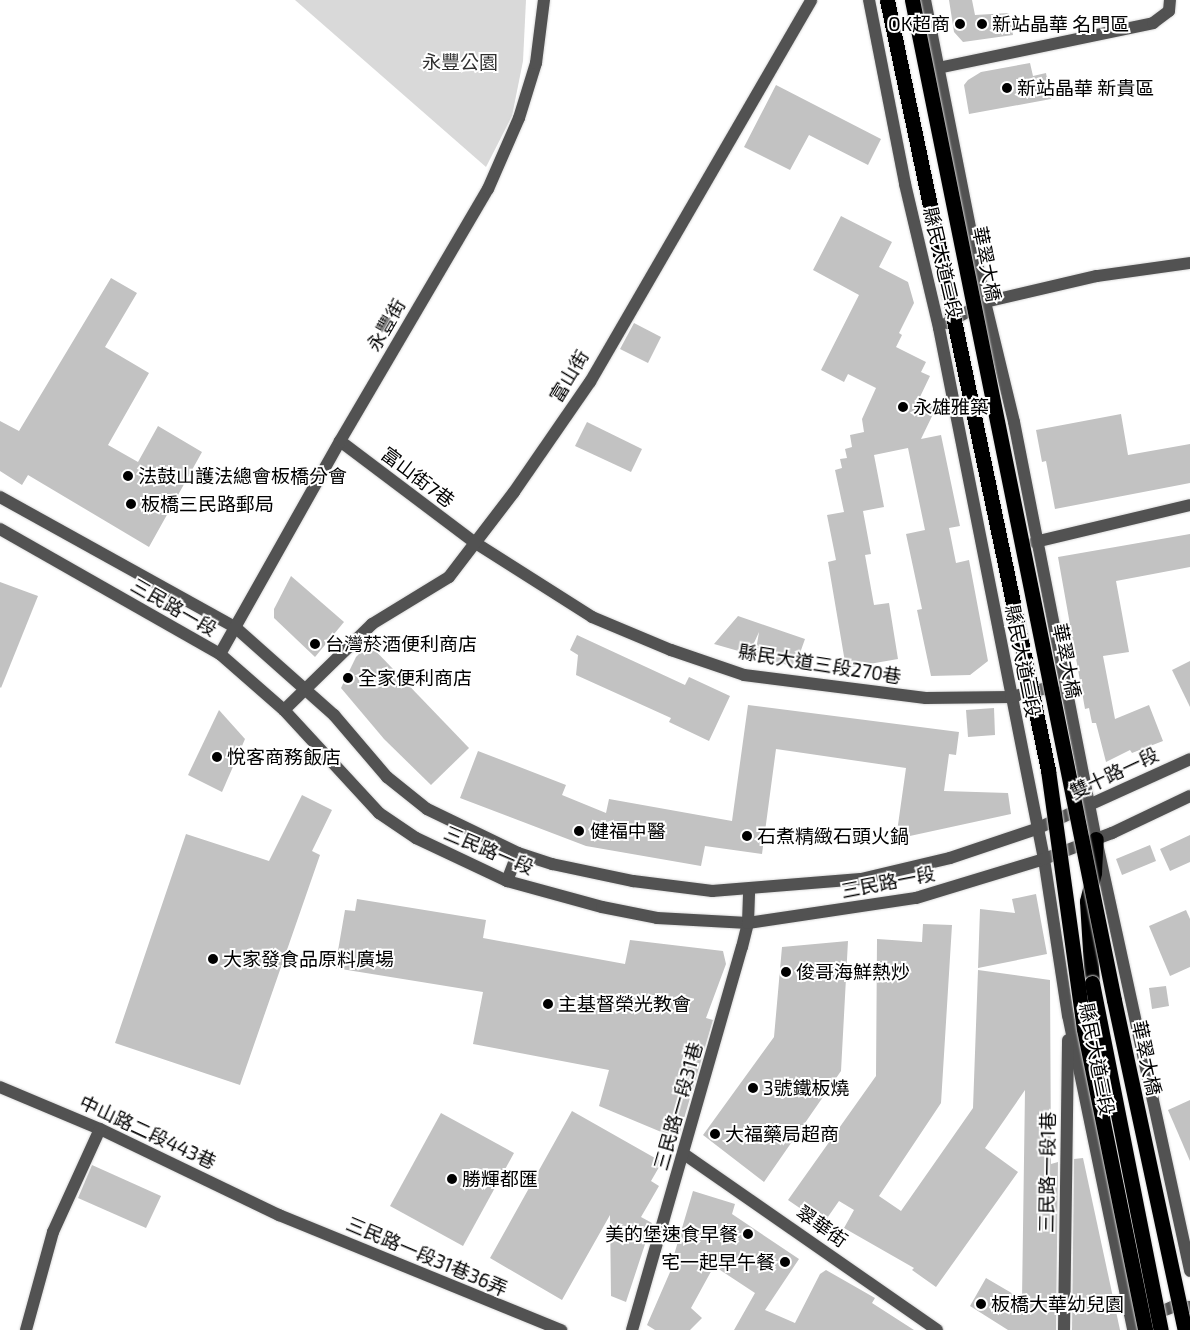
<!DOCTYPE html>
<html>
<head>
<meta charset="utf-8">
<style>
	body { margin:0 }
	#map { position:relative; width:1190px; height:1330px; overflow:hidden; background:#fff; font-family:"Exo 2","Noto Sans TC",sans-serif }
	div>[style] { position:absolute }
	.green>* { inset:0; background:#d9d9d9 }
	.building>* { inset:0; background:#c2c2c2 }
	.roads { filter:drop-shadow(0 0 1px #dbdbdb) drop-shadow(0 0 1px #dbdbdb) }
	.minor>* { height:12px; margin:-6px; padding:0 6px; transform-origin:6px; border-radius:6px; background:#525252 }
	.highway>* { height:15px; margin:-7.5px; padding:0 7.5px; transform-origin:7.5px; border-radius:7.5px; background:#000 }
	.bridges { filter:drop-shadow(0 0 1px #dbdbdb) drop-shadow(0 0 1px #dbdbdb) }
	.highway-bridge>* { height:15px; margin:-7.5px; padding:0 7.5px; transform-origin:7.5px; border-radius:7.5px; background:#000 }
	.dots>* { width:14px; height:14px; translate:-50% -50%; box-sizing:border-box; border:2px solid #fff; border-radius:50% }
	span { translate:-50% -50%; white-space:nowrap; text-align:center; line-height:1.15; -webkit-text-stroke:4px #fff; paint-order:stroke }
	.poi-label { font-size:19px; color:#000 }
	.right { translate:-100% -50%; text-align:right }
	.left { translate:0 -50%; text-align:left }
	.park-label { font-size:19px; color:#303030 }
	.street-label { font-size:19px; color:#000 }
</style>
</head>
<body>
<div id="map">
	<div class="green">
		<div style="clip-path:polygon(295px 0,526px 0,523px 61px,512px 116px,486px 167px)"></div>
	</div>
	<div class="building">
		<div style="clip-path:polygon(949px 0,972px 0,975px 15px,1009px 13px,1013px 35px,963px 42px,954px 32px)"></div>
		<div style="clip-path:polygon(1030px 63px,1033px 76px,1046px 73px,1051px 99px,969px 114px,964px 85px,968px 80px,981px 72px)"></div>
		<div style="clip-path:polygon(776px 85px,881px 139px,868px 165px,809px 135px,790px 170px,744px 147px)"></div>
		<div style="clip-path:polygon(841px 216px,892px 242px,879px 267px,908px 282px,914px 303px,899px 333px,902px 335px,896px 347px,926px 362px,921px 372px,930px 376px,919px 399px,936px 408px,921px 439px,941px 435px,960px 526px,949px 528px,956px 563px,969px 560px,988px 661px,970px 675px,931px 676px,917px 610px,922px 609px,906px 534px,925px 530px,908px 448px,874px 455px,884px 507px,863px 511px,871px 554px,865px 555px,874px 605px,889px 603px,898px 659px,846px 668px,828px 562px,836px 560px,827px 515px,844px 512px,835px 470px,842px 468px,840px 459px,847px 458px,845px 449px,852px 447px,850px 435px,864px 432px,862px 419px,876px 388px,848px 374px,844px 382px,821px 370px,859px 295px,813px 270px)"></div>
		<div style="clip-path:polygon(111px 278px,137px 293px,105px 347px,149px 373px,108px 445px,138px 462px,158px 426px,202px 452px,149px 547px,28px 475px,22px 485px,0 471px,0 421px,19px 431px)"></div>
		<div style="clip-path:polygon(634px 323px,661px 337px,648px 363px,620px 349px)"></div>
		<div style="clip-path:polygon(1121px 414px,1128px 455px,1190px 444px,1190px 483px,1055px 509px,1046px 461px,1042px 462px,1036px 430px)"></div>
		<div style="clip-path:polygon(587px 422px,642px 449px,631px 472px,575px 446px)"></div>
		<div style="clip-path:polygon(1190px 534px,1190px 567px,1116px 581px,1129px 652px,1103px 656px,1115px 719px,1149px 705px,1163px 741px,1132px 753px,1130px 750px,1106px 762px,1096px 723px,1092px 723px,1089px 708px,1085px 709px,1058px 557px)"></div>
		<div style="clip-path:polygon(291px 576px,344px 622px,315px 657px,274px 618px,274px 609px)"></div>
		<div style="clip-path:polygon(0 582px,38px 596px,1px 688px,0 687px)"></div>
		<div style="clip-path:polygon(738px 616px,805px 639px,795px 667px,755px 656px,759px 632px,749px 654px,714px 644px)"></div>
		<div style="clip-path:polygon(577px 635px,685px 685px,689px 677px,730px 696px,709px 741px,669px 722px,671px 718px,576px 675px,578px 655px,570px 650px)"></div>
		<div style="clip-path:polygon(369px 644px,469px 748px,431px 785px,384px 739px,341px 688px,356px 657px)"></div>
		<div style="clip-path:polygon(1190px 661px,1190px 707px,1172px 670px)"></div>
		<div style="clip-path:polygon(748px 705px,959px 732px,956px 755px,949px 754px,944px 791px,1008px 793px,1011px 814px,896px 839px,906px 768px,776px 749px,762px 854px,705px 846px,701px 866px,586px 846px,460px 798px,478px 751px,566px 785px,562px 795px,606px 813px,609px 799px,732px 821px)"></div>
		<div style="clip-path:polygon(994px 708px,995px 735px,968px 737px,966px 710px)"></div>
		<div style="clip-path:polygon(219px 710px,245px 739px,222px 792px,188px 775px)"></div>
		<div style="clip-path:polygon(302px 795px,332px 810px,312px 851px,320px 855px,240px 1085px,115px 1043px,186px 834px,269px 861px)"></div>
		<div style="clip-path:polygon(1190px 835px,1190px 862px,1170px 871px,1160px 849px)"></div>
		<div style="clip-path:polygon(1150px 845px,1156px 861px,1122px 875px,1116px 859px)"></div>
		<div style="clip-path:polygon(1036px 894px,1047px 954px,978px 968px,980px 909px,1015px 913px,1012px 899px)"></div>
		<div style="clip-path:polygon(357px 899px,486px 920px,483px 938px,625px 964px,630px 940px,723px 951px,726px 964px,706px 1018px,713px 1020px,678px 1139px,599px 1106px,609px 1070px,473px 1044px,483px 992px,335px 968px,345px 910px,355px 911px)"></div>
		<div style="clip-path:polygon(1186px 910px,1190px 919px,1190px 967px,1170px 976px,1149px 926px)"></div>
		<div style="clip-path:polygon(923px 924px,952px 925px,941px 1103px,879px 1196px,901px 1211px,973px 1108px,978px 970px,1050px 980px,1051px 1164px,1058px 1162px,1056px 1330px,1008px 1330px,970px 1306px,986px 1278px,1022px 1299px,1025px 1090px,985px 1148px,1018px 1172px,936px 1287px,912px 1270px,914px 1268px,844px 1228px,854px 1210px,839px 1201px,823px 1224px,788px 1200px,876px 1076px,877px 939px,922px 942px)"></div>
		<div style="clip-path:polygon(848px 941px,841px 1071px,764px 1182px,703px 1135px,774px 1037px,782px 947px)"></div>
		<div style="clip-path:polygon(1166px 986px,1169px 1006px,1152px 1009px,1149px 988px)"></div>
		<div style="clip-path:polygon(1190px 1100px,1190px 1161px,1168px 1110px)"></div>
		<div style="clip-path:polygon(572px 1111px,662px 1162px,651px 1181px,659px 1186px,641px 1217px,652px 1223px,626px 1302px,611px 1296px,610px 1215px,562px 1300px,490px 1258px)"></div>
		<div style="clip-path:polygon(441px 1113px,514px 1153px,463px 1246px,390px 1206px)"></div>
		<div style="clip-path:polygon(1083px 1158px,1120px 1330px,1072px 1330px,1074px 1159px)"></div>
		<div style="clip-path:polygon(92px 1165px,161px 1196px,146px 1228px,78px 1198px)"></div>
		<div style="clip-path:polygon(693px 1191px,735px 1204px,732px 1214px,799px 1259px,765px 1310px,795px 1323px,820px 1274px,826px 1270px,875px 1298px,872px 1303px,914px 1330px,734px 1330px,755px 1293px,714px 1266px,691px 1308px,702px 1318px,690px 1330px,655px 1330px,647px 1325px,677px 1256px,674px 1255px)"></div>
	</div>
	<div class="roads">
		<div class="minor">
			<div style="left:869px;top:0;width:187px;rotate:78.9deg"></div>
			<div style="left:905px;top:184px;width:148px;rotate:76.7deg"></div>
			<div style="left:939px;top:328px;width:541px;rotate:78.81deg"></div>
			<div style="left:1044px;top:859px;width:158px;rotate:81.3deg"></div>
			<div style="left:1068px;top:1015px;width:322px;rotate:78.3deg"></div>
			<div style="left:925px;top:0;width:308px;rotate:78.8deg"></div>
			<div style="left:985px;top:302px;width:123px;rotate:76.4deg"></div>
			<div style="left:1014px;top:422px;width:425px;rotate:78.9deg"></div>
			<div style="left:1096px;top:839px;width:442px;rotate:77.7deg"></div>
			<div style="left:938px;top:68px;width:220px;rotate:-11.8deg"></div>
			<div style="left:1153px;top:23px;width:20px;rotate:-37deg"></div>
			<div style="left:1169px;top:11px;width:11px;rotate:-85deg"></div>
			<div style="left:947px;top:323px;width:43px;rotate:-28.9deg"></div>
			<div style="left:985px;top:302px;width:115px;rotate:-13.1deg"></div>
			<div style="left:1097px;top:276px;width:94px;rotate:-8deg"></div>
			<div style="left:340px;top:441px;width:168px;rotate:37deg"></div>
			<div style="left:474px;top:542px;width:140px;rotate:32.4deg"></div>
			<div style="left:592px;top:617px;width:86px;rotate:22.7deg"></div>
			<div style="left:671px;top:650px;width:77px;rotate:18.9deg"></div>
			<div style="left:744px;top:675px;width:183px;rotate:7.2deg"></div>
			<div style="left:926px;top:698px;width:85px;rotate:-0.7deg"></div>
			<div style="left:1011px;top:697px;width:34px;rotate:-14deg"></div>
			<div style="left:1044px;top:689px;width:16px;rotate:14deg"></div>
			<div style="left:0;top:497px;width:270px;rotate:29deg"></div>
			<div style="left:236px;top:628px;width:131px;rotate:41.6deg"></div>
			<div style="left:334px;top:715px;width:82px;rotate:49.5deg"></div>
			<div style="left:387px;top:777px;width:51px;rotate:38.7deg"></div>
			<div style="left:427px;top:809px;width:101px;rotate:25.8deg"></div>
			<div style="left:518px;top:853px;width:36px;rotate:18deg"></div>
			<div style="left:552px;top:864px;width:83px;rotate:11.9deg"></div>
			<div style="left:633px;top:881px;width:80px;rotate:7.2deg"></div>
			<div style="left:712px;top:891px;width:149px;rotate:-4.6deg"></div>
			<div style="left:861px;top:879px;width:91px;rotate:-13.3deg"></div>
			<div style="left:950px;top:858px;width:91px;rotate:-18.6deg"></div>
			<div style="left:1036px;top:829px;width:169px;rotate:-24.4deg"></div>
			<div style="left:0;top:529px;width:253px;rotate:29.6deg"></div>
			<div style="left:220px;top:654px;width:85px;rotate:41.2deg"></div>
			<div style="left:284px;top:710px;width:140px;rotate:47.3deg"></div>
			<div style="left:379px;top:813px;width:45px;rotate:34deg"></div>
			<div style="left:416px;top:838px;width:101px;rotate:25.3deg"></div>
			<div style="left:507px;top:881px;width:98px;rotate:15.3deg"></div>
			<div style="left:602px;top:907px;width:56px;rotate:11.3deg"></div>
			<div style="left:657px;top:918px;width:91px;rotate:3.1deg"></div>
			<div style="left:748px;top:923px;width:170px;rotate:-8.5deg"></div>
			<div style="left:916px;top:898px;width:134px;rotate:-16.9deg"></div>
			<div style="left:1044px;top:859px;width:73px;rotate:-20.9deg"></div>
			<div style="left:1112px;top:833px;width:86px;rotate:-25.4deg"></div>
			<div style="left:1035px;top:542px;width:159px;rotate:-13.4deg"></div>
			<div style="left:220px;top:654px;width:244px;rotate:-60.6deg"></div>
			<div style="left:340px;top:441px;width:292px;rotate:-59.6deg"></div>
			<div style="left:488px;top:189px;width:77px;rotate:-66.4deg"></div>
			<div style="left:519px;top:118px;width:58px;rotate:-72.8deg"></div>
			<div style="left:536px;top:63px;width:64px;rotate:-82.8deg"></div>
			<div style="left:284px;top:710px;width:123px;rotate:-44.3deg"></div>
			<div style="left:372px;top:624px;width:90px;rotate:-31.4deg"></div>
			<div style="left:449px;top:577px;width:107px;rotate:-52.6deg"></div>
			<div style="left:514px;top:492px;width:134px;rotate:-55.4deg"></div>
			<div style="left:590px;top:382px;width:441px;rotate:-59.9deg"></div>
			<div style="left:507px;top:881px;width:30px;rotate:-69deg"></div>
			<div style="left:0;top:1087px;width:108px;rotate:22.8deg"></div>
			<div style="left:100px;top:1129px;width:199px;rotate:25.7deg"></div>
			<div style="left:279px;top:1215px;width:305px;rotate:22.2deg"></div>
			<div style="left:684px;top:1154px;width:308px;rotate:34.8deg"></div>
			<div style="left:1149px;top:1316px;width:25px;rotate:-21deg"></div>
			<div style="left:1172px;top:1307px;width:18px"></div>
			<div style="left:26px;top:1330px;width:102px;rotate:-74.6deg"></div>
			<div style="left:53px;top:1232px;width:113px;rotate:-65.5deg"></div>
			<div style="left:632px;top:1330px;width:398px;rotate:-74deg"></div>
			<div style="left:742px;top:947px;width:25px;rotate:-76deg"></div>
			<div style="left:748px;top:923px;width:33px;rotate:-88deg"></div>
			<div style="left:1064px;top:1330px;width:290px;rotate:-89.2deg"></div>
		</div>
		<div class="highway">
			<div style="left:1092px;top:983px;width:82px;rotate:-93.5deg"></div>
			<div style="left:1087px;top:901px;width:30px;rotate:-76deg"></div>
			<div style="left:1094px;top:872px;width:33px;rotate:-87deg"></div>
		</div>
	</div>
	<div class="bridges">
		<div class="highway-bridge">
			<div style="left:887px;top:0;width:787px;rotate:78.19deg"></div>
			<div style="left:1048px;top:770px;width:261px;rotate:82.1deg"></div>
			<div style="left:1084px;top:1029px;width:307px;rotate:78.5deg"></div>
			<div style="left:912px;top:0;width:1020px;rotate:78.58deg"></div>
			<div style="left:1114px;top:1000px;width:338px;rotate:77.9deg"></div>
			<div style="left:1092px;top:983px;width:354px;rotate:78.8deg"></div>
		</div>
	</div>
	<div class="dots">
		<div style="left:960px;top:24px;background:#000"></div>
		<div style="left:982px;top:24px;background:#000"></div>
		<div style="left:1007px;top:88px;background:#000"></div>
		<div style="left:903px;top:407px;background:#000"></div>
		<div style="left:128px;top:476px;background:#000"></div>
		<div style="left:131px;top:504px;background:#000"></div>
		<div style="left:315px;top:644px;background:#000"></div>
		<div style="left:348px;top:678px;background:#000"></div>
		<div style="left:217px;top:757px;background:#000"></div>
		<div style="left:579px;top:831px;background:#000"></div>
		<div style="left:747px;top:836px;background:#000"></div>
		<div style="left:213px;top:959px;background:#000"></div>
		<div style="left:786px;top:972px;background:#000"></div>
		<div style="left:548px;top:1004px;background:#000"></div>
		<div style="left:753px;top:1088px;background:#000"></div>
		<div style="left:715px;top:1134px;background:#000"></div>
		<div style="left:452px;top:1179px;background:#000"></div>
		<div style="left:748px;top:1234px;background:#000"></div>
		<div style="left:785px;top:1262px;background:#000"></div>
		<div style="left:981px;top:1304px;background:#000"></div>
	</div>
	<div class="poi-label">
		<span class="right" style="left:950px;top:24px">OK超商</span>
		<span class="left" style="left:992px;top:24px">新站晶華 名門區</span>
		<span class="left" style="left:1017px;top:88px">新站晶華 新貴區</span>
		<span class="left" style="left:913px;top:407px">永雄雅築</span>
		<span class="left" style="left:138px;top:476px">法鼓山護法總會板橋分會</span>
		<span class="left" style="left:141px;top:504px">板橋三民路郵局</span>
		<span class="left" style="left:325px;top:644px">台灣菸酒便利商店</span>
		<span class="left" style="left:358px;top:678px">全家便利商店</span>
		<span class="left" style="left:227px;top:757px">悅客商務飯店</span>
		<span class="left" style="left:590px;top:831px">健福中醫</span>
		<span class="left" style="left:757px;top:836px">石煮精緻石頭火鍋</span>
		<span class="left" style="left:223px;top:959px">大家發食品原料廣場</span>
		<span class="left" style="left:796px;top:972px">俊哥海鮮熱炒</span>
		<span class="left" style="left:558px;top:1004px">主基督榮光教會</span>
		<span class="left" style="left:763px;top:1088px">3號鐵板燒</span>
		<span class="left" style="left:725px;top:1134px">大福藥局超商</span>
		<span class="left" style="left:462px;top:1179px">勝輝都匯</span>
		<span class="right" style="left:738px;top:1234px">美的堡速食早餐</span>
		<span class="right" style="left:775px;top:1262px">宅一起早午餐</span>
		<span class="left" style="left:991px;top:1304px">板橋大華幼兒園</span>
	</div>
	<div class="park-label">
		<span style="left:460px;top:62px">永豐公園</span>
	</div>
	<div class="street-label">
		<span style="left:943px;top:263px;rotate:77deg">縣民大道三段</span>
		<span style="left:987px;top:264px;rotate:79deg">華翠大橋</span>
		<span style="left:386px;top:325px;rotate:-60deg">永豐街</span>
		<span style="left:569px;top:376px;rotate:-59deg">富山街</span>
		<span style="left:418px;top:477px;rotate:37deg">富山街7巷</span>
		<span style="left:174px;top:607px;rotate:30deg">三民路一段</span>
		<span style="left:1023px;top:661px;rotate:79deg">縣民大道三段</span>
		<span style="left:1067px;top:661px;rotate:79deg">華翠大橋</span>
		<span style="left:820px;top:664px;rotate:9deg">縣民大道三段270巷</span>
		<span style="left:1114px;top:773px;rotate:-25deg">雙十路一段</span>
		<span style="left:489px;top:850px;rotate:23deg">三民路一段</span>
		<span style="left:888px;top:882px;rotate:-11deg">三民路一段</span>
		<span style="left:1147px;top:1058px;rotate:78deg">華翠大橋</span>
		<span style="left:1097px;top:1059px;rotate:79deg">縣民大道三段</span>
		<span style="left:678px;top:1106px;rotate:-74deg">三民路一段31巷</span>
		<span style="left:148px;top:1132px;rotate:25deg">中山路二段443巷</span>
		<span style="left:1047px;top:1172px;rotate:-89deg">三民路一段1巷</span>
		<span style="left:822px;top:1226px;rotate:35deg">翠華街</span>
		<span style="left:427px;top:1256px;rotate:23deg">三民路一段31巷36弄</span>
	</div>
</div>
</body>
</html>
